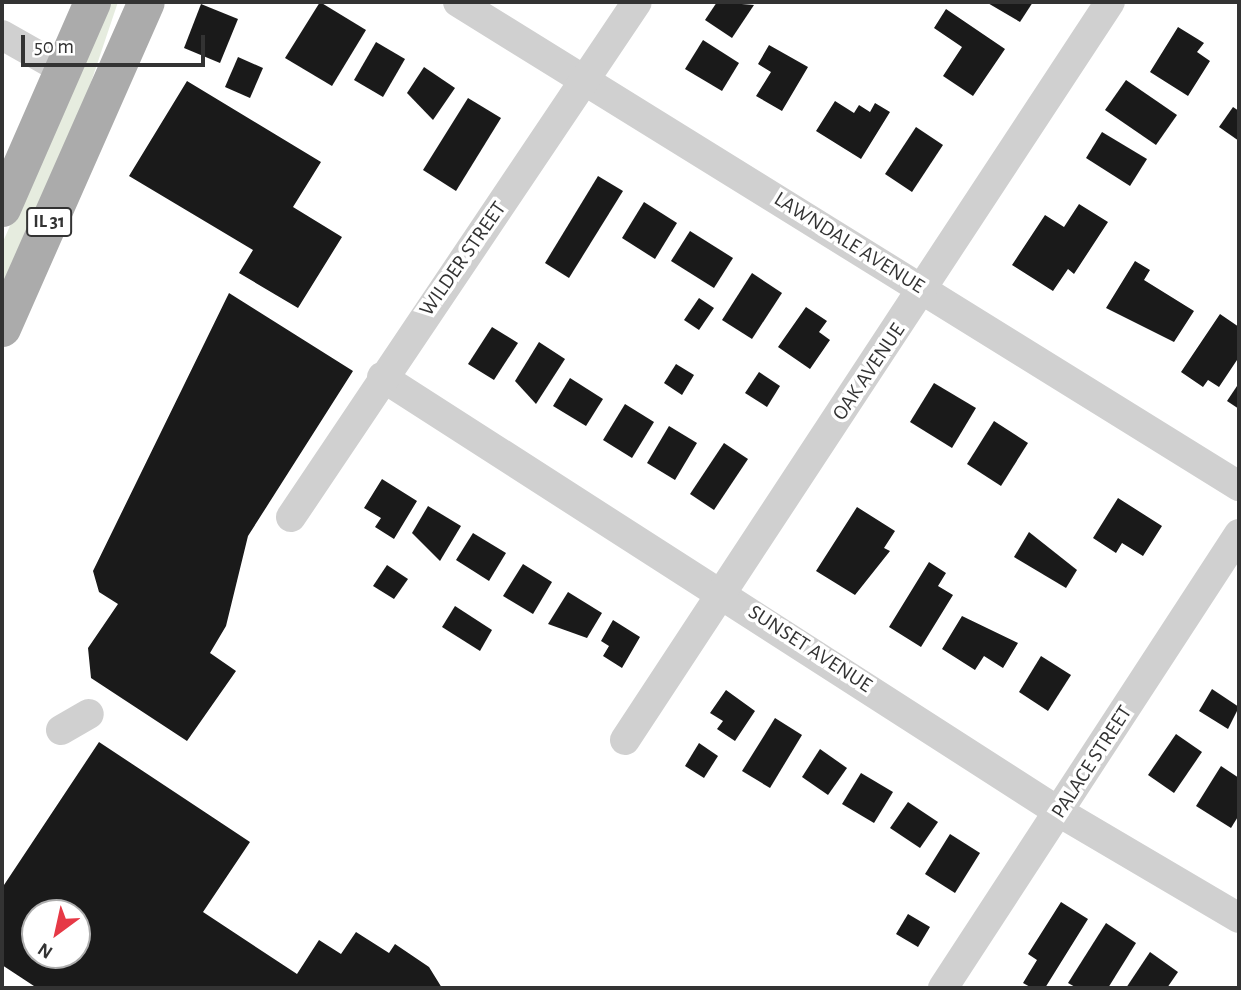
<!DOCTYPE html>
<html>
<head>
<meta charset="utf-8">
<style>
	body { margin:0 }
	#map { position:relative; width:1241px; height:990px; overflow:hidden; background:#fff; font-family:"Alegreya Sans",sans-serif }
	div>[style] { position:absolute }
	.green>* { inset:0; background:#e6ecdf }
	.building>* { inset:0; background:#1a1a1a }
	.minor>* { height:30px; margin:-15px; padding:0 15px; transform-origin:15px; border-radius:15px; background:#d0d0d0 }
	.major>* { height:37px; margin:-18.5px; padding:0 18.5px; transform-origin:18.5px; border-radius:18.5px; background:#ababab }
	span { translate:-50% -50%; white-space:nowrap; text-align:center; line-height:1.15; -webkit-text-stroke:7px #fff; paint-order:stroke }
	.shield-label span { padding:2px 5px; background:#fff; border:2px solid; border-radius:5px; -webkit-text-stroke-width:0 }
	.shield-label { font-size:19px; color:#333; font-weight:700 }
	.street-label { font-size:21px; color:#333 }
	.frame { position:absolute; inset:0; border:4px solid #333; pointer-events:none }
	.north { position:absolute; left:21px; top:899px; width:70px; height:70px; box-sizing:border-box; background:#fff; border:2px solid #adadad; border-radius:50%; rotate:213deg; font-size:19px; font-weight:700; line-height:28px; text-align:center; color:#333 }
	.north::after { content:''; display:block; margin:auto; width:24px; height:32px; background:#e63946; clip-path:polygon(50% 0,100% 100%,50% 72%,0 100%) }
	.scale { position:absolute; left:21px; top:35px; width:184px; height:32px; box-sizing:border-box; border:4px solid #333; border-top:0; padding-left:9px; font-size:21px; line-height:24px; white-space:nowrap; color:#333; -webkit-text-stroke:5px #fff; paint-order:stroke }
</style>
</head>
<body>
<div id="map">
	<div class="green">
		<div style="clip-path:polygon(108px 2px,118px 2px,84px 103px,2px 293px,2px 244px)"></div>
	</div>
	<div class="building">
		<div style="clip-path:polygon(320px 2px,366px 30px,332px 86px,285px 58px)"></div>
		<div style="clip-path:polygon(717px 2px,754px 5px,732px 38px,705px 20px)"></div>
		<div style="clip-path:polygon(986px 2px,1033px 2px,1020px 22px)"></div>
		<div style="clip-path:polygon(201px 4px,238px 19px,220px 63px,184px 48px)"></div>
		<div style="clip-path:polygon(946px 9px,1005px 49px,973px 96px,943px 76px,962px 47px,934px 28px)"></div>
		<div style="clip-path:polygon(1178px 27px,1204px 43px,1197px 52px,1210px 61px,1188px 96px,1150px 72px)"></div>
		<div style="clip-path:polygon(703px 40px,739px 63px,722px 91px,685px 69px)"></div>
		<div style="clip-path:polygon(376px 42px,405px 59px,383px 97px,354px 80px)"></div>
		<div style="clip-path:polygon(769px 45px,808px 67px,782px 111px,756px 96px,771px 72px,758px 64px)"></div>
		<div style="clip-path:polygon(238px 57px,263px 68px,250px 98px,225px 87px)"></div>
		<div style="clip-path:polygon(424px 67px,455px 88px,433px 120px,407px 93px)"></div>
		<div style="clip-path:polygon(1126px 80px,1177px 115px,1156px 145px,1105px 110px)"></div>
		<div style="clip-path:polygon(187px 81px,321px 162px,293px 207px,342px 237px,298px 308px,239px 273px,253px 250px,129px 176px)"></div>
		<div style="clip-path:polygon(468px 98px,501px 118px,456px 191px,423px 170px)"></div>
		<div style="clip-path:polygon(835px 101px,854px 113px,859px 105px,870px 112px,875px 103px,890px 112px,861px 159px,816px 131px)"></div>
		<div style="clip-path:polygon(1233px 107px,1239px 111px,1239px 141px,1219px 127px)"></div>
		<div style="clip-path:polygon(916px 127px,943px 145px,912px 192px,885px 174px)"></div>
		<div style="clip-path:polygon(1102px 132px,1147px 159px,1130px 186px,1086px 158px)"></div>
		<div style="clip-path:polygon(598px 176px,623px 191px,569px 278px,545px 263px)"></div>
		<div style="clip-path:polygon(644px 202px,677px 223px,655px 259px,622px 238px)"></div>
		<div style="clip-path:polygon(1079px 204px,1108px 222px,1074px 274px,1068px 269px,1053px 291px,1012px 265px,1045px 215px,1064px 227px)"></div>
		<div style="clip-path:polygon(690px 231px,733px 258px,714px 288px,671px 261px)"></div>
		<div style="clip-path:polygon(1135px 261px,1150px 270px,1144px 280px,1194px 311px,1174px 342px,1106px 308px)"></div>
		<div style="clip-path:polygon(752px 273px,782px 293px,752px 339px,722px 320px)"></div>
		<div style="clip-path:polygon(229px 293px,353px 371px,248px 536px,226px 626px,210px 653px,236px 671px,187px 741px,91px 678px,88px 648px,118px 604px,99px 592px,93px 571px)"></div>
		<div style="clip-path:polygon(699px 298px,714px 308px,699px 330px,684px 320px)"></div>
		<div style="clip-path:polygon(806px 307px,827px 321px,819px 332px,830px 340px,810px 369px,778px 347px)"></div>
		<div style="clip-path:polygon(1220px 314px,1239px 327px,1239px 357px,1219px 387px,1208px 380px,1203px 387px,1181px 372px)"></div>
		<div style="clip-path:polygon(492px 327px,518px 343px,494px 380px,468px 364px)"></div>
		<div style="clip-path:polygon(539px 342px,565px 359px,536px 404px,515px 381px)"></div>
		<div style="clip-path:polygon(676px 364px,694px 375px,682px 395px,664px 383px)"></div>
		<div style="clip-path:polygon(759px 372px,780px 386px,767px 407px,745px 393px)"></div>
		<div style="clip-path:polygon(570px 378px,603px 399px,586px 426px,553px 406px)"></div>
		<div style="clip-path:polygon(934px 383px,976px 408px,952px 448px,910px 422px)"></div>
		<div style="clip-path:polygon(1239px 383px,1239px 409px,1227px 401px)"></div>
		<div style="clip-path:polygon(625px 404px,654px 422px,632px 458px,603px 440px)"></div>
		<div style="clip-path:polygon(994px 421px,1028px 443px,1001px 486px,967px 464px)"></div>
		<div style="clip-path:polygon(669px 426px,697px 443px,675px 480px,647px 463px)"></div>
		<div style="clip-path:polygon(724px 443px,748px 459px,714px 510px,690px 494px)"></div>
		<div style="clip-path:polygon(382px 479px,417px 501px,394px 539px,375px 527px,381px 518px,364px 508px)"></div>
		<div style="clip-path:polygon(1118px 498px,1162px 526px,1143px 556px,1122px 543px,1116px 553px,1093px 538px)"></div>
		<div style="clip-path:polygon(428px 506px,461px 526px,440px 561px,412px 533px)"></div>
		<div style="clip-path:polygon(857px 507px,895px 531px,884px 548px,890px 551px,855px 595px,816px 571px)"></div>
		<div style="clip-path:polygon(1029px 532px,1077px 570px,1066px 588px,1014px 557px)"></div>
		<div style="clip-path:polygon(473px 533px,506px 553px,489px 581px,456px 560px)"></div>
		<div style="clip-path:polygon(929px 562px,946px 573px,938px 586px,953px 595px,921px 647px,889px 627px)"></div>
		<div style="clip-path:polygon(523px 564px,552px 582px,533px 614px,503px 596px)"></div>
		<div style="clip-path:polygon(387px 565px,408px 579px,394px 599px,373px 586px)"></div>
		<div style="clip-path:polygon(568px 592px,602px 613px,587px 638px,548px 624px)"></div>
		<div style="clip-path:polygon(455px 606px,492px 630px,480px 651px,442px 627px)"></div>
		<div style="clip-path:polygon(962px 616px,1018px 643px,1003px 668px,984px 656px,975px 670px,942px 649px)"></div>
		<div style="clip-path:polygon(613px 620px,640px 637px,622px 668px,603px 656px,609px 646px,601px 641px)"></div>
		<div style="clip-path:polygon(1041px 656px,1071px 675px,1048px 711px,1019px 692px)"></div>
		<div style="clip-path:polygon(1212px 689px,1239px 707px,1228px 729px,1199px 711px)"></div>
		<div style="clip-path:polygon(726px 690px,755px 711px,735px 741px,717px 729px,723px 721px,710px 713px)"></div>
		<div style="clip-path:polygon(775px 718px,802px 735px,770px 788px,742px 771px)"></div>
		<div style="clip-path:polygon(1176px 734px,1202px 752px,1174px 793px,1148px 775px)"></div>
		<div style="clip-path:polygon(evenodd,99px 742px,250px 842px,203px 912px,297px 974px,319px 940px,341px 954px,356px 932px,389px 953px,395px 944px,429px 967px,442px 988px,37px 988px,2px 965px,2px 888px,99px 742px,35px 913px,77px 913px,77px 955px,35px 955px,35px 913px)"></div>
		<div style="clip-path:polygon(699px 743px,718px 756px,704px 778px,685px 766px)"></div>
		<div style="clip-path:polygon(820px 749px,847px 768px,828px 795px,802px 777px)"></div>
		<div style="clip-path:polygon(1221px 766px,1239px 778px,1239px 815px,1231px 828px,1196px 806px)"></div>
		<div style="clip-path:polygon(861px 773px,893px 792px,874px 823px,842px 804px)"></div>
		<div style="clip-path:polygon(908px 802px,938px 822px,920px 848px,890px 828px)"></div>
		<div style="clip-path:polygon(950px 834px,980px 853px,955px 893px,925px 874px)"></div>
		<div style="clip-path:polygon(1061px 902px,1088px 919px,1045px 988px,1032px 988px,1023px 983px,1037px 960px,1028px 954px)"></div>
		<div style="clip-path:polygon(908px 914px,930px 927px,918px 947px,896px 934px)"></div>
		<div style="clip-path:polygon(1106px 923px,1136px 943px,1108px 988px,1077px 988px,1068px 983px)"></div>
		<div style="clip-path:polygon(1150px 952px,1178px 972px,1167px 988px,1126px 988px)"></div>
	</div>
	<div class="minor">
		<div style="left:458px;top:2px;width:919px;rotate:31.79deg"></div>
		<div style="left:2px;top:35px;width:69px;rotate:29.5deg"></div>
		<div style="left:382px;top:377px;width:805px;rotate:32.72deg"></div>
		<div style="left:1059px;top:812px;width:209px;rotate:30.5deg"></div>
		<div style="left:291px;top:517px;width:620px;rotate:-56.11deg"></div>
		<div style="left:61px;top:730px;width:32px;rotate:-30deg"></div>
		<div style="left:625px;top:740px;width:883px;rotate:-56.69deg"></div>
		<div style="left:943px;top:988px;width:542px;rotate:-56.9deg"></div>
	</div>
	<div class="major">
		<div style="left:2px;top:208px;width:225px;rotate:-66.4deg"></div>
		<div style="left:2px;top:328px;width:356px;rotate:-66.2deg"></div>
	</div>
	<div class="shield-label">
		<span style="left:49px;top:222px">IL 31</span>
	</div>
	<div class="street-label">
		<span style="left:849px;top:243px;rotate:32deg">LAWNDALE AVENUE</span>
		<span style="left:463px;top:259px;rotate:-55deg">WILDER STREET</span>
		<span style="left:869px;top:372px;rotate:-56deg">OAK AVENUE</span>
		<span style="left:810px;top:649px;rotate:33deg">SUNSET AVENUE</span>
		<span style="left:1092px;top:762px;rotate:-57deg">PALACE STREET</span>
	</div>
	<div class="frame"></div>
	<div class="north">N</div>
	<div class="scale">50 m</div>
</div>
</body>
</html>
